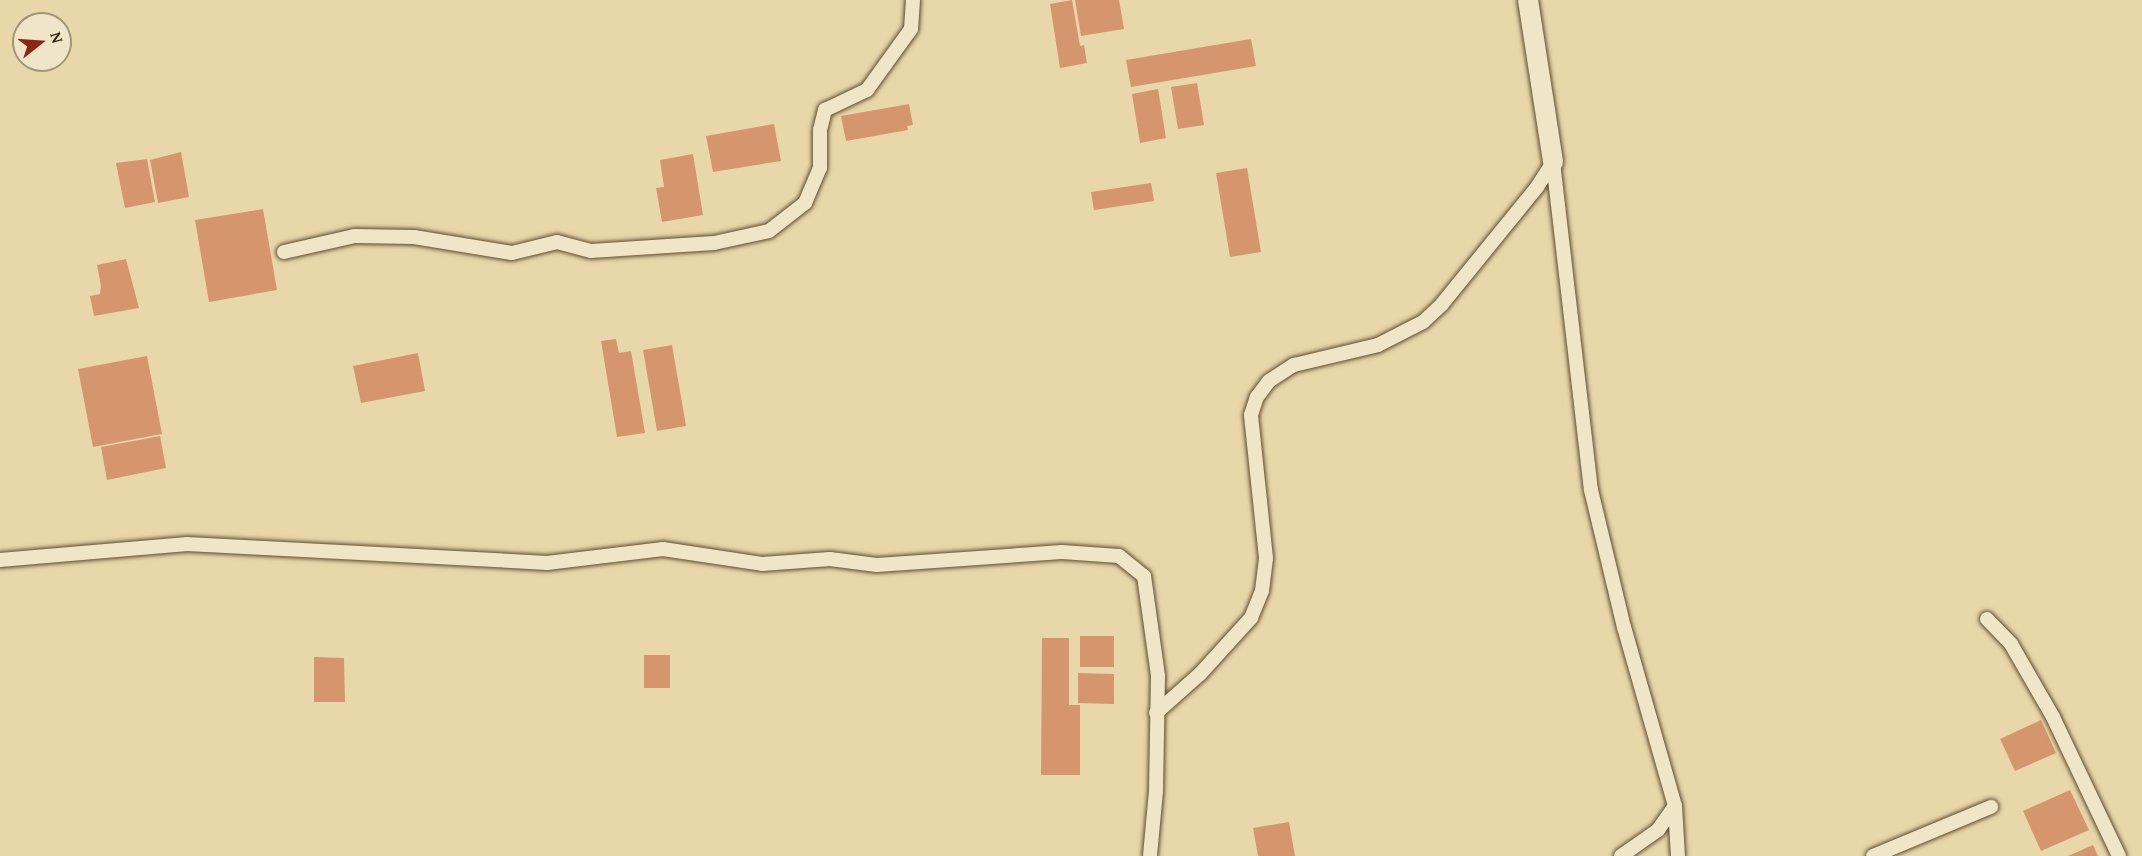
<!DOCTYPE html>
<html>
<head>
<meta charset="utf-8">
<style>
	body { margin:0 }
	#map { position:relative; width:2142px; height:856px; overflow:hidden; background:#e8d7a9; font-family:"Gentium Book Plus",serif }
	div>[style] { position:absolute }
	.building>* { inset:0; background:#d6966d }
	.roads { filter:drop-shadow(0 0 2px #5d4c31) drop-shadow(0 0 2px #5d4c31) }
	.street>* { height:14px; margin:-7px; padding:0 7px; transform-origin:7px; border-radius:7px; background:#f0e5c7 }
	.secondary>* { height:20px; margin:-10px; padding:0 10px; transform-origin:10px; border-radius:10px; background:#f0e5c7 }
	span { translate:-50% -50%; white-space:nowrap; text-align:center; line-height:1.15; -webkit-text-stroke:4.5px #f0e5c7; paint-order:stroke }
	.north { position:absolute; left:12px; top:12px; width:60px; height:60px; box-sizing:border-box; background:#f0e5c7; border:2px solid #a3957b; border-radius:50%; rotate:73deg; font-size:16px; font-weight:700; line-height:24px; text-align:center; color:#2f1e09 }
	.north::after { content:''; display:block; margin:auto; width:21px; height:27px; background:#8f2418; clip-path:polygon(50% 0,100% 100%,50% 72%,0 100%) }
</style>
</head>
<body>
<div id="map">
	<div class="building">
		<div style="clip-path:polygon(1072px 0,1080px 46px,1084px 45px,1087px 63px,1060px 68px,1050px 4px)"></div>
		<div style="clip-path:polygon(1075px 0,1119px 0,1124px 29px,1081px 36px)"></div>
		<div style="clip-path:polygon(1251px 39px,1256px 66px,1131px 87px,1126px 60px)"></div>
		<div style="clip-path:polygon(1197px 83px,1204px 125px,1178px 129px,1171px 87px)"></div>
		<div style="clip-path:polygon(1158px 89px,1166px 138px,1140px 143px,1132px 94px)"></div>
		<div style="clip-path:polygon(909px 104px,913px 125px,907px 126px,908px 130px,846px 141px,841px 116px)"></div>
		<div style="clip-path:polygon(774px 124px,781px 161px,713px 172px,706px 136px)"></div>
		<div style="clip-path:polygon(181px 152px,189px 197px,158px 203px,150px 160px)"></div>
		<div style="clip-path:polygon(693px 154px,703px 215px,662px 222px,656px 188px,664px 187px,660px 160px)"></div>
		<div style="clip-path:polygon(147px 159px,155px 202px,125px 208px,116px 163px)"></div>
		<div style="clip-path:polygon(1247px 168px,1261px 252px,1230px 257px,1216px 173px)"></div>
		<div style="clip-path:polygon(1151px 183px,1154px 201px,1094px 210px,1091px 192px)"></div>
		<div style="clip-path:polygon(263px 209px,277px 290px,209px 302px,195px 220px)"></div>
		<div style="clip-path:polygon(126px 259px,139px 308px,94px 316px,90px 296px,100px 294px,101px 286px,97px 265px)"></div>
		<div style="clip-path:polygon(616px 339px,619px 353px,631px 351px,645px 433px,617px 437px,601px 341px)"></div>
		<div style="clip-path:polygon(672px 345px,686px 426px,657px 431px,643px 350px)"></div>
		<div style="clip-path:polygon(418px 353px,425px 391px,361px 403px,353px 366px)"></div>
		<div style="clip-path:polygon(147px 356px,162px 434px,93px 447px,78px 369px)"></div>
		<div style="clip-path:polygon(160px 436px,166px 468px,107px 480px,101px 447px)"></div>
		<div style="clip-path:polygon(1080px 636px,1114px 636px,1114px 667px,1080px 667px)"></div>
		<div style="clip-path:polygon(1042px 638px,1069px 638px,1069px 705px,1080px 705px,1080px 775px,1041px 775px)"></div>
		<div style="clip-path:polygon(644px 655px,670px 655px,670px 688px,644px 688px)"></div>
		<div style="clip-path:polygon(314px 657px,344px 658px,345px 702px,314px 702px)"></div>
		<div style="clip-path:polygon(1078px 673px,1114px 674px,1114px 704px,1078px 703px)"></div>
		<div style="clip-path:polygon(2041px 720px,2056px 753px,2015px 771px,2000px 739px)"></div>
		<div style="clip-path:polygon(2070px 790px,2089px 830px,2041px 851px,2023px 811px)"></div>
		<div style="clip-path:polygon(1289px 822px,1295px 856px,1258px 856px,1253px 828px)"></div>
		<div style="clip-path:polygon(2093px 845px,2098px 856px,2068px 856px)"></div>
	</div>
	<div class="roads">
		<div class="street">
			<div style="left:1553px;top:162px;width:330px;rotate:83.4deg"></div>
			<div style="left:1591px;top:490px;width:141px;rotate:76.5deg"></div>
			<div style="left:1624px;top:627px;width:186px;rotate:74.1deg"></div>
			<div style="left:1675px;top:806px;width:50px;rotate:86.6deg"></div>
			<div style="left:284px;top:252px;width:73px;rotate:-12.7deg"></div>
			<div style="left:355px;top:236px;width:59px;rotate:1deg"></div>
			<div style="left:414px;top:237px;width:99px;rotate:9.3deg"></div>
			<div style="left:512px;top:253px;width:46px;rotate:-13.7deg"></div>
			<div style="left:557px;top:242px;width:35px;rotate:15deg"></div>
			<div style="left:591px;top:251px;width:123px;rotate:-3.7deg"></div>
			<div style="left:714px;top:243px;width:56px;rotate:-12.3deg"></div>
			<div style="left:769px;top:231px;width:46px;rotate:-37.9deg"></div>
			<div style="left:805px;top:203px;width:38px;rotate:-67deg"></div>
			<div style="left:820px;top:168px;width:38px;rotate:-90deg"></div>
			<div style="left:820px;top:130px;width:21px;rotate:-76deg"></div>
			<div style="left:825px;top:110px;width:47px;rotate:-25.5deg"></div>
			<div style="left:867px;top:90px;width:75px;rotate:-54.2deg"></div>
			<div style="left:911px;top:29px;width:29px;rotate:-86deg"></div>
			<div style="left:0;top:560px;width:188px;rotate:-4.9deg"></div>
			<div style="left:187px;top:544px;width:361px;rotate:3deg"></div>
			<div style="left:547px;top:563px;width:117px;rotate:-6.9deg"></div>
			<div style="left:663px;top:549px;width:100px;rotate:8.6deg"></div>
			<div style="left:762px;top:564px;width:68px;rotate:-4.2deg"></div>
			<div style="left:830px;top:559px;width:47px;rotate:7.3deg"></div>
			<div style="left:877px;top:565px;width:185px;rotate:-4deg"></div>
			<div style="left:1062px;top:552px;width:57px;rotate:4deg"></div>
			<div style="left:1119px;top:556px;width:32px;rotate:39deg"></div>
			<div style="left:1144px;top:576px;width:101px;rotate:82deg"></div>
			<div style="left:1158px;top:676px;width:115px;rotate:91deg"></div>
			<div style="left:1156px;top:791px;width:65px;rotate:95.3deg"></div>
			<div style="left:1987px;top:619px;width:35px;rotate:46deg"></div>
			<div style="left:2011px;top:644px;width:84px;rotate:60.1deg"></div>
			<div style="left:2053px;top:717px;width:154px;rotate:64.6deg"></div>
			<div style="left:1156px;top:713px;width:59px;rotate:-41.6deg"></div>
			<div style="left:1200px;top:674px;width:76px;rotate:-47.7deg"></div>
			<div style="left:1251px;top:618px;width:29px;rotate:-68deg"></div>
			<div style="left:1262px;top:591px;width:33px;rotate:-83deg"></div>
			<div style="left:1266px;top:558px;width:144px;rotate:-96deg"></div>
			<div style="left:1251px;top:415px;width:19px;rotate:-72deg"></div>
			<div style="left:1257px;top:397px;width:20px;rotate:-53deg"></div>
			<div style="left:1269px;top:381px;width:30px;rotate:-33deg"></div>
			<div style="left:1294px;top:365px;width:86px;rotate:-13.4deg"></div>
			<div style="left:1378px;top:345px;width:51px;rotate:-27.1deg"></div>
			<div style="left:1423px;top:322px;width:26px;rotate:-43deg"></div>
			<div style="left:1442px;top:304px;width:151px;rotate:-50.9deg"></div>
			<div style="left:1537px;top:187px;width:30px;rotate:-57deg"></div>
			<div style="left:1621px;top:856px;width:45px;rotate:-35.1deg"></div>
			<div style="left:1658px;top:830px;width:29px;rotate:-55deg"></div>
			<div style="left:1873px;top:856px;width:128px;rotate:-22.6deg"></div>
		</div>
		<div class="secondary">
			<div style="left:1528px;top:0;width:164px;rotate:81.2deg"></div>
		</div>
	</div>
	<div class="north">N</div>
</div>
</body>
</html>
